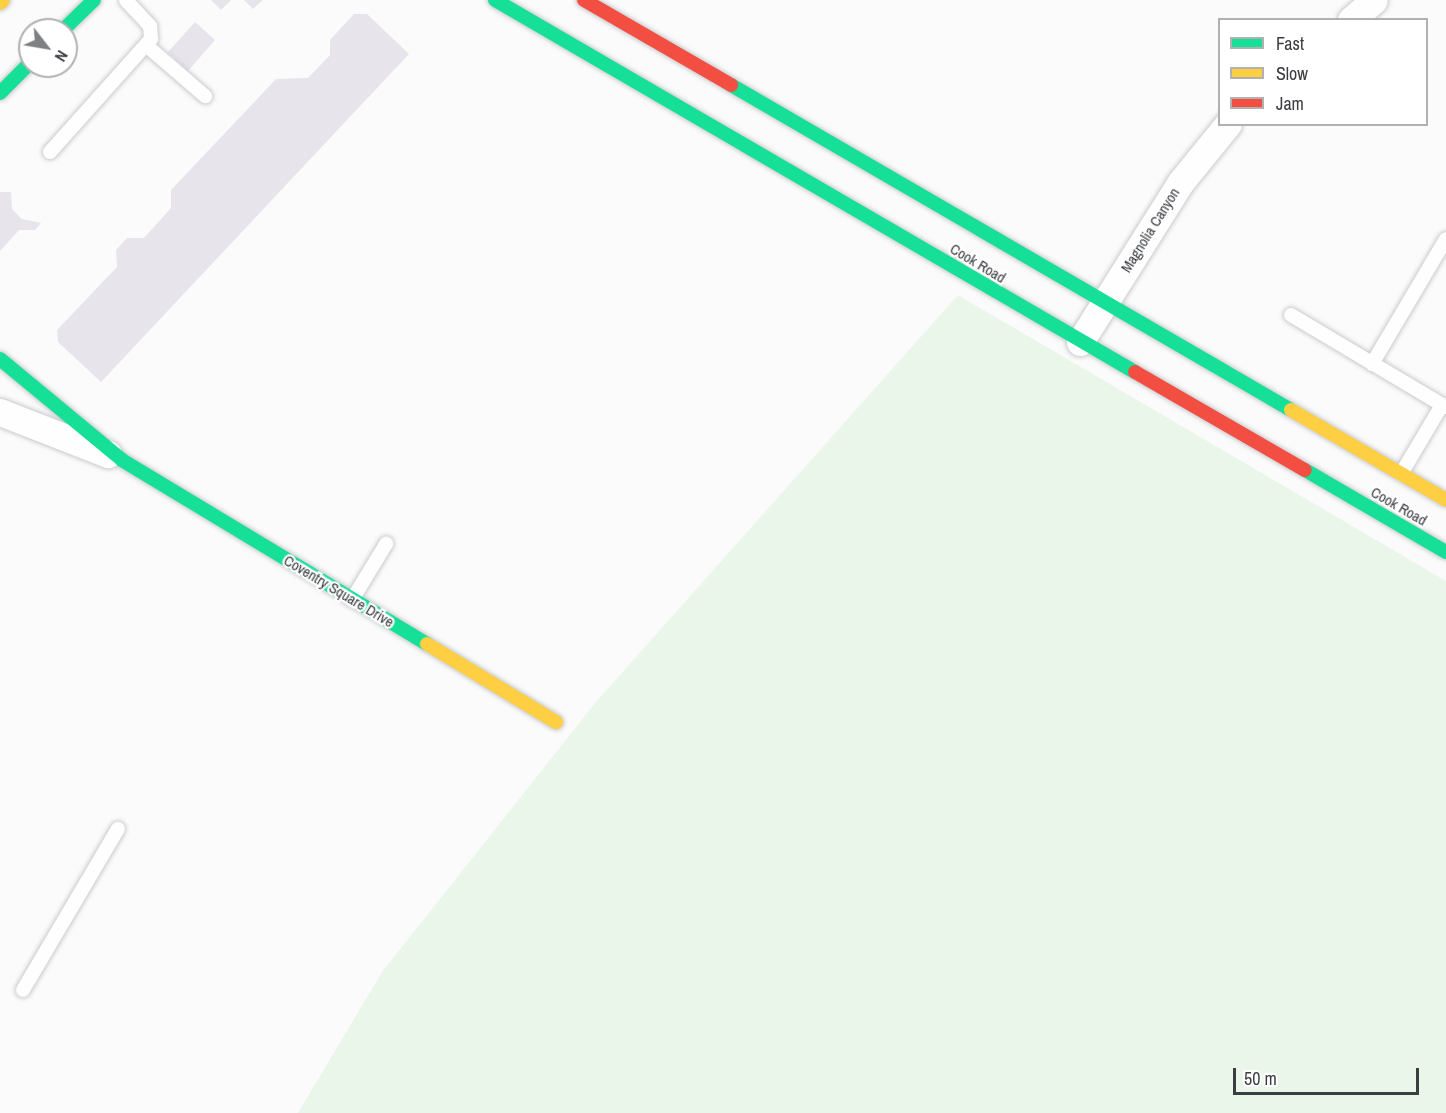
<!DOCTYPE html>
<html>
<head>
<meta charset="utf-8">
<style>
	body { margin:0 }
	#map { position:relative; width:1446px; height:1113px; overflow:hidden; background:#fbfbfc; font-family:"Archivo Narrow",sans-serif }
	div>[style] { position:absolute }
	.green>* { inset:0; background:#eaf6ea }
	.building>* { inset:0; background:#e7e4eb }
	.roads { filter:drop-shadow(0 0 2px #cacbcd) drop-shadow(0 0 2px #cacbcd) }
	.lane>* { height:14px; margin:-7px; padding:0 7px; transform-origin:7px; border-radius:7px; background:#fefeff }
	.street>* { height:27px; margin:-13.5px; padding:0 13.5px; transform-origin:13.5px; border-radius:13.5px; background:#fefeff }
	.fast>* { height:14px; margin:-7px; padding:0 7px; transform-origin:7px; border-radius:7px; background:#16e098 }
	.slow>* { height:14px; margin:-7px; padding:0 7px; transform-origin:7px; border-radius:7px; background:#ffcf43 }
	.jam>* { height:14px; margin:-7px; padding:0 7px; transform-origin:7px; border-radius:7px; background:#f24e42 }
	span { translate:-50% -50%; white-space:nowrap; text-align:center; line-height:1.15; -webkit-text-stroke:4.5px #fff; paint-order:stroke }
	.street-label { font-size:15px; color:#3b3d41 }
	.legend { position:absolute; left:1218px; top:18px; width:210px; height:108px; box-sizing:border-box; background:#fff; border:2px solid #b1b1b3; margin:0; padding:8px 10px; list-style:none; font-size:18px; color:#3b3d41 }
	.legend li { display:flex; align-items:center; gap:12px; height:30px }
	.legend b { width:30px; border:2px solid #b1b1b3 }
	.north { position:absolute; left:18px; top:18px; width:60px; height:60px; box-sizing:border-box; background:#fff; border:2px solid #b1b1b3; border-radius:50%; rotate:121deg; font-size:16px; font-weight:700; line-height:24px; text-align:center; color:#3b3d41 }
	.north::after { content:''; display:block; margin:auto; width:21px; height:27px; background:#7e8082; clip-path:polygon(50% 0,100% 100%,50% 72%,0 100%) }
	.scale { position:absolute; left:1233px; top:1068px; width:186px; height:27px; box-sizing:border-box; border:3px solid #3b3d41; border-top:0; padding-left:8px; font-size:18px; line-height:21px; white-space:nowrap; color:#3b3d41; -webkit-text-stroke:4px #fff; paint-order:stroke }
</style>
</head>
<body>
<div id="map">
	<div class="green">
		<div style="clip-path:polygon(958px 295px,1446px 581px,1446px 1113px,298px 1113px,382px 972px,596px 702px)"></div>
	</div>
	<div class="building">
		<div style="clip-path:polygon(211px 0,231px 0,221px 10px)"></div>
		<div style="clip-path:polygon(244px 0,263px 0,253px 9px)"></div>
		<div style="clip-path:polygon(354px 14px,367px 14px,409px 54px,101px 382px,58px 342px,57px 330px,117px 267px,116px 250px,127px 238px,144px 238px,171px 208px,171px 190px,276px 79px,308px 78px,330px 55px,330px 40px)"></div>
		<div style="clip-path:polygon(195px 22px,215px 40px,188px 71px,168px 52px)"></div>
		<div style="clip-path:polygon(0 192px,11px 192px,12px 209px,22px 219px,41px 223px,35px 230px,19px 230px,0 251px)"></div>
	</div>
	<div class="roads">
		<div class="lane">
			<div style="left:147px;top:46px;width:77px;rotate:40.8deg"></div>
			<div style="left:50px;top:152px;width:152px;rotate:-48.2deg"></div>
			<div style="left:151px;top:39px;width:13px;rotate:-94deg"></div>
			<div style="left:150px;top:26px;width:35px;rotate:-133deg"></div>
			<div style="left:1291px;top:315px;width:180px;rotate:30.7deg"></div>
			<div style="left:1372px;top:364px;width:145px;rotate:-59.4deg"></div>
			<div style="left:1401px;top:474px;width:80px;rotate:-59.3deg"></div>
			<div style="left:352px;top:600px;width:66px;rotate:-58.7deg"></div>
			<div style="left:23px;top:990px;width:187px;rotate:-59.5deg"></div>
		</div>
		<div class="street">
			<div style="left:1351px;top:20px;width:30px;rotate:-41deg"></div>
			<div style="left:1080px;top:342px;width:188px;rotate:-57.8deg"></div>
			<div style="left:1180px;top:183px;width:76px;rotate:-50.9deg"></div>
			<div style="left:0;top:412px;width:116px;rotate:21.3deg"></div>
		</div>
		<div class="fast">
			<div style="left:495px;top:0;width:740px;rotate:30.17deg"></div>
			<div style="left:63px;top:30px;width:43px;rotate:-44.1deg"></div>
			<div style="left:731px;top:85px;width:647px;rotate:30.13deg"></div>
			<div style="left:0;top:93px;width:42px;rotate:-45deg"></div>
			<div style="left:0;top:359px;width:158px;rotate:39.6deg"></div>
			<div style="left:122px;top:460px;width:356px;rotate:31.1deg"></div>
			<div style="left:1305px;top:470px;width:163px;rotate:30.2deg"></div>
		</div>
		<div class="slow">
			<div style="left:0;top:3px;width:4px;rotate:-45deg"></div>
			<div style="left:1291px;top:410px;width:179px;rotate:30.1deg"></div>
			<div style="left:427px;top:644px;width:151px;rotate:31.2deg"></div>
		</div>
		<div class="jam">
			<div style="left:584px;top:0;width:170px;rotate:30deg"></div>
			<div style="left:1135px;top:372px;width:196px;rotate:30deg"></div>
		</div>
	</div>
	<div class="street-label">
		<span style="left:1150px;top:230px;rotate:-58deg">Magnolia Canyon</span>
		<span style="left:978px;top:263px;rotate:31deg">Cook Road</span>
		<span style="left:1399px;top:506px;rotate:30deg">Cook Road</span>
		<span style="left:339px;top:591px;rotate:31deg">Coventry Square Drive</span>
	</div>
	<ul class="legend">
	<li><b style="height:8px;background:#16e098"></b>Fast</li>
	<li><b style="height:8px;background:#ffcf43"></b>Slow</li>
	<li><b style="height:8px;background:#f24e42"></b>Jam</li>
	</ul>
	<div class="north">N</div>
	<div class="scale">50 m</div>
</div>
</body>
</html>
